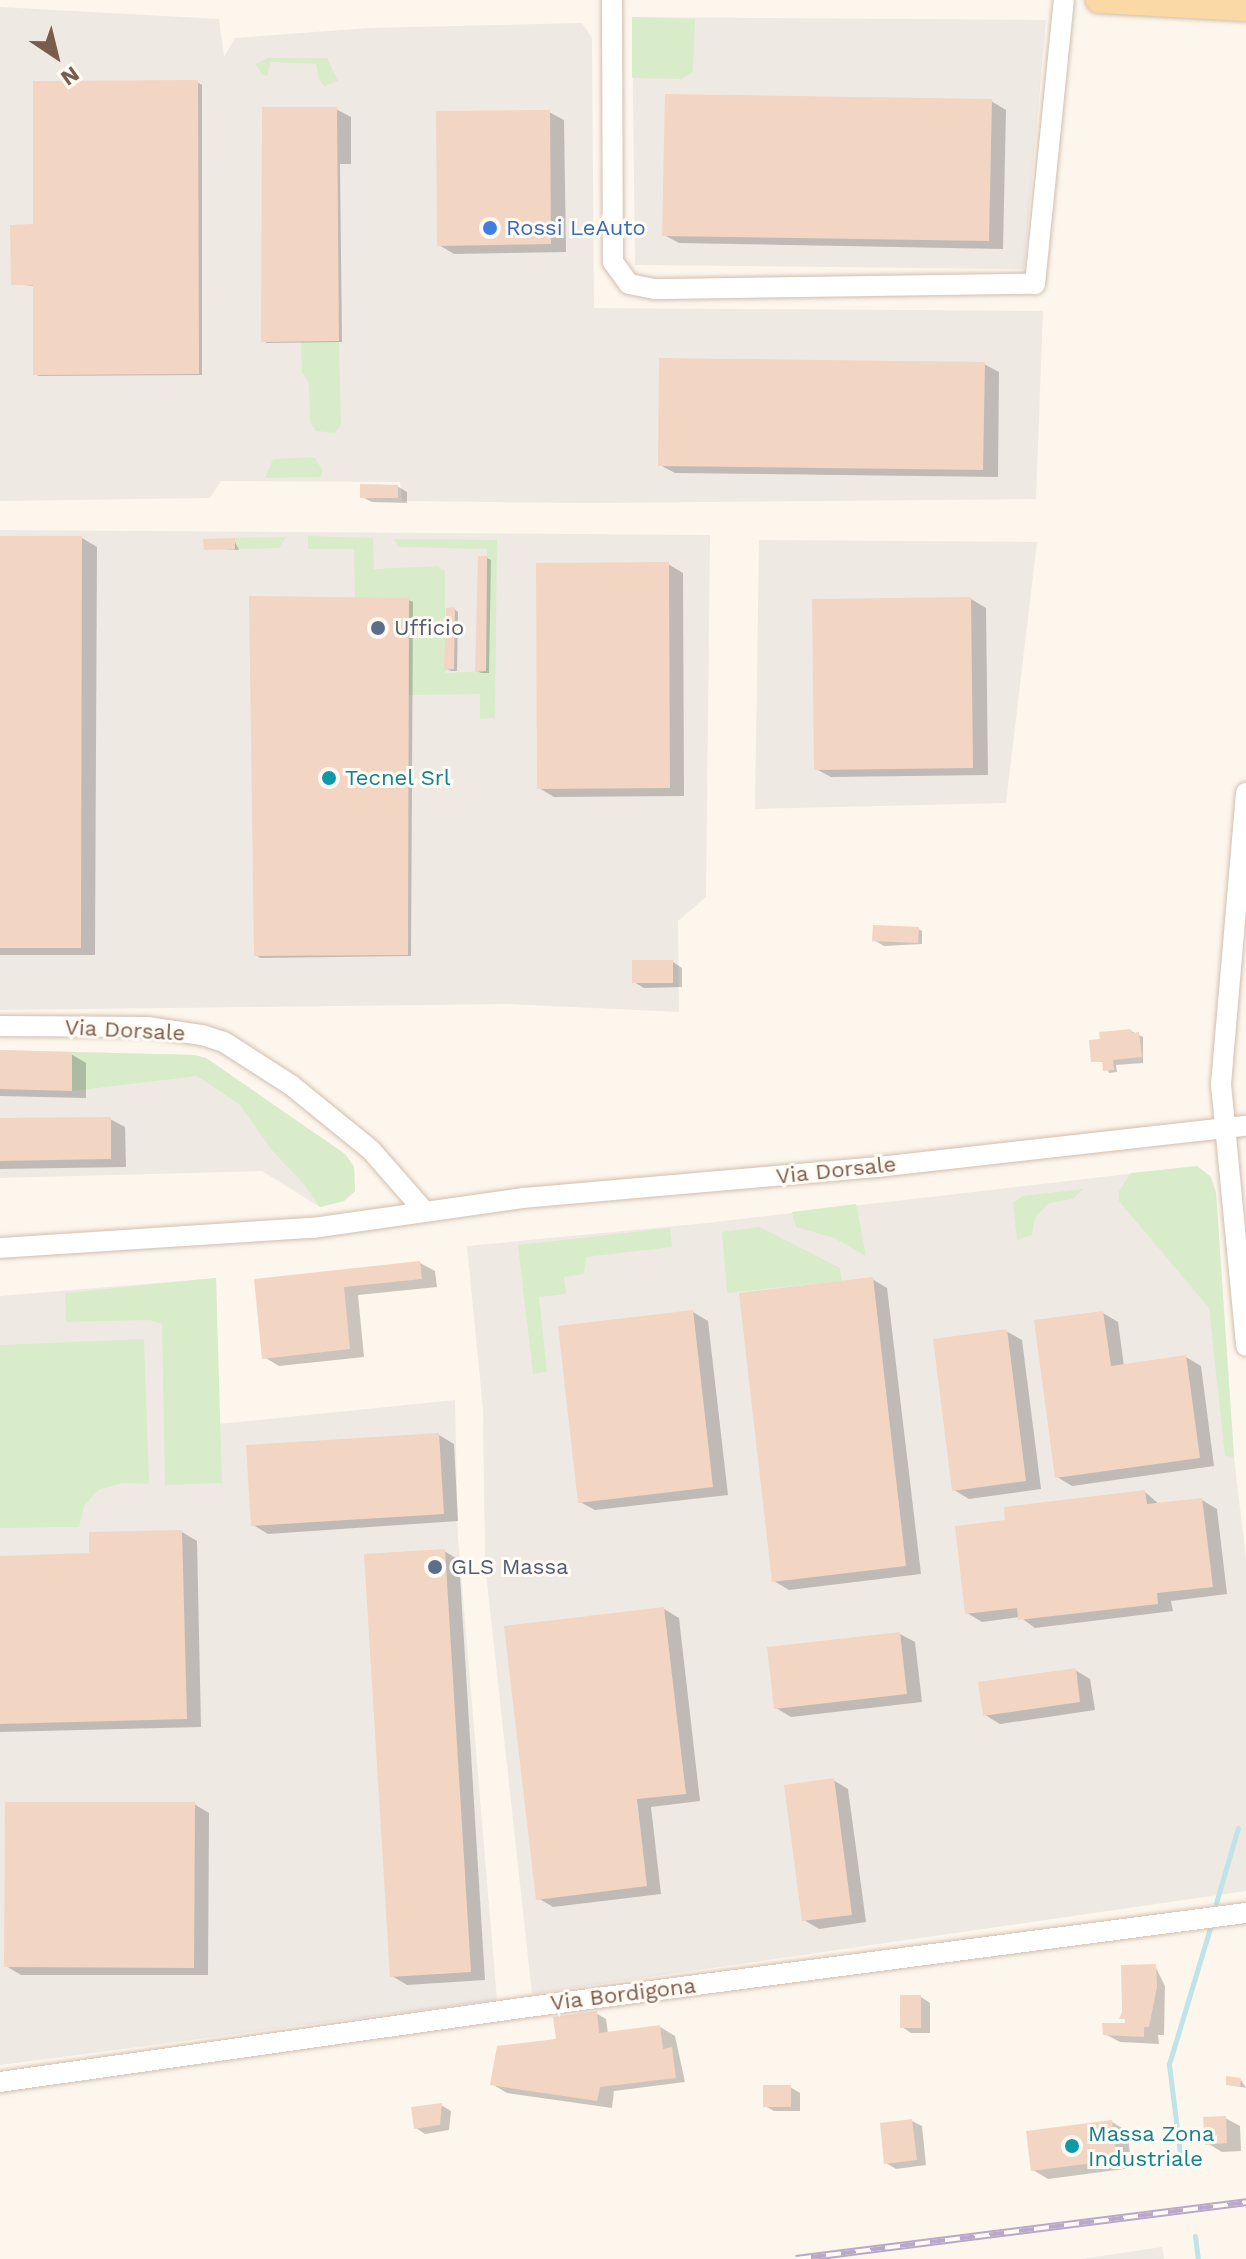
<!DOCTYPE html>
<html>
<head>
<meta charset="utf-8">
<style>
	body { margin:0 }
	#map { position:relative; width:1246px; height:2259px; overflow:hidden; background:#fdf6ec; font-family:"Work Sans",sans-serif }
	div>[style] { position:absolute }
	.industrial>* { inset:0; background:#efe9e4 }
	.green>* { inset:0; background:#d8ecc9 }
	.shadow>* { inset:0; background:#0003 }
	.stream>* { height:5px; margin:-2.5px; padding:0 2.5px; transform-origin:2.5px; border-radius:2.5px; background:#bfe3e8 }
	.building>* { inset:0; background:#f3d5c3 }
	.roads { filter:drop-shadow(0 0 2px #d1beb0) drop-shadow(0 0 2px #d1beb0) }
	.minor>* { height:20px; margin:-10px; padding:0 10px; transform-origin:10px; border-radius:10px; background:#fff }
	.major>* { height:26px; margin:-13px; padding:0 13px; transform-origin:13px; border-radius:13px; background:#fbd9a5 }
	.rail>* { height:8px; margin-top:-4px; transform-origin:0; background:repeating-linear-gradient(90deg,#fffaf3 0 15px,#b9a8c9 0 30px); box-sizing:border-box; border-block:2px solid #b9a8c9 }
	.dots>* { width:22px; height:22px; translate:-50% -50%; box-sizing:border-box; border:4px solid #fffaf3; border-radius:50% }
	span { translate:-50% -50%; white-space:nowrap; text-align:center; line-height:1.15; -webkit-text-stroke:6px #fffaf3; paint-order:stroke }
	.shop-label { font-size:22px; color:#366cbe }
	.left { translate:0 -50%; text-align:left }
	.service-label { font-size:22px; color:#4e5e75 }
	.culture-label { font-size:22px; color:#0d838f }
	.street-label { font-size:22px; color:#7a5c4d }
	.north { position:absolute; left:16px; top:16px; width:80px; height:80px; -webkit-text-stroke:6px #fffaf3; paint-order:stroke; rotate:145deg; font-size:22px; font-weight:700; line-height:32px; text-align:center; color:#7a5c4d }
	.north::after { content:''; display:block; margin:auto; width:28px; height:36px; background:#7a5c4d; clip-path:polygon(50% 0,100% 100%,50% 72%,0 100%) }
</style>
</head>
<body>
<div id="map">
	<div class="industrial">
		<div style="clip-path:polygon(0 7px,219px 19px,224px 57px,235px 38px,369px 28px,582px 23px,592px 38px,594px 308px,1043px 311px,1036px 499px,589px 503px,402px 501px,400px 482px,221px 481px,210px 498px,0 501px)"></div>
		<div style="clip-path:polygon(632px 17px,1046px 20px,1024px 269px,635px 265px)"></div>
		<div style="clip-path:polygon(0 530px,710px 535px,706px 897px,678px 921px,679px 1012px,508px 1004px,0 1010px)"></div>
		<div style="clip-path:polygon(759px 540px,1037px 542px,1006px 803px,755px 809px)"></div>
		<div style="clip-path:polygon(0 1050px,194px 1055px,206px 1058px,345px 1154px,354px 1167px,355px 1191px,344px 1201px,320px 1207px,262px 1171px,0 1178px)"></div>
		<div style="clip-path:polygon(1197px 1166px,1211px 1177px,1216px 1193px,1234px 1457px,1246px 1559px,1246px 1891px,532px 1994px,485px 1564px,483px 1410px,467px 1246px,707px 1223px)"></div>
		<div style="clip-path:polygon(216px 1278px,219px 1424px,455px 1400px,458px 1538px,497px 2000px,0 2065px,0 1296px)"></div>
		<div style="clip-path:polygon(1162px 2247px,1164px 2259px,1081px 2259px)"></div>
	</div>
	<div class="green">
		<div style="clip-path:polygon(632px 17px,695px 19px,693px 72px,681px 79px,632px 78px)"></div>
		<div style="clip-path:polygon(268px 58px,327px 58px,338px 81px,325px 86px,319px 80px,316px 64px,271px 62px,267px 76px,262px 74px,255px 64px)"></div>
		<div style="clip-path:polygon(339px 341px,341px 426px,335px 433px,316px 431px,310px 422px,309px 383px,302px 372px,301px 342px)"></div>
		<div style="clip-path:polygon(314px 457px,322px 469px,321px 477px,265px 478px,273px 459px)"></div>
		<div style="clip-path:polygon(308px 536px,373px 538px,374px 569px,438px 566px,445px 571px,445px 673px,486px 671px,487px 549px,399px 547px,393px 539px,497px 540px,495px 718px,480px 719px,480px 694px,406px 695px,355px 598px,354px 549px,308px 549px)"></div>
		<div style="clip-path:polygon(286px 537px,279px 548px,235px 549px,235px 538px)"></div>
		<div style="clip-path:polygon(72px 1052px,194px 1055px,206px 1058px,345px 1154px,354px 1167px,355px 1191px,344px 1201px,320px 1207px,302px 1182px,274px 1153px,240px 1105px,197px 1076px,72px 1091px)"></div>
		<div style="clip-path:polygon(1197px 1166px,1211px 1177px,1216px 1193px,1234px 1457px,1225px 1456px,1209px 1308px,1119px 1201px,1119px 1191px,1131px 1173px)"></div>
		<div style="clip-path:polygon(1083px 1189px,1073px 1199px,1049px 1203px,1035px 1218px,1032px 1235px,1017px 1240px,1013px 1202px,1023px 1196px)"></div>
		<div style="clip-path:polygon(856px 1204px,866px 1256px,834px 1238px,796px 1227px,792px 1212px)"></div>
		<div style="clip-path:polygon(760px 1227px,840px 1268px,842px 1281px,727px 1293px,722px 1232px)"></div>
		<div style="clip-path:polygon(670px 1228px,672px 1247px,586px 1257px,584px 1274px,564px 1277px,566px 1294px,539px 1297px,547px 1372px,533px 1374px,518px 1245px)"></div>
		<div style="clip-path:polygon(216px 1278px,222px 1483px,165px 1485px,162px 1324px,149px 1320px,66px 1322px,65px 1293px)"></div>
		<div style="clip-path:polygon(144px 1339px,149px 1484px,122px 1483px,98px 1490px,84px 1506px,79px 1527px,0 1528px,0 1345px)"></div>
	</div>
	<div class="shadow">
		<div style="clip-path:polygon(197px 82px,202px 85px,202px 375px,39px 376px,35px 374px,35px 286px,13px 284px,35px 226px)"></div>
		<div style="clip-path:polygon(991px 101px,1006px 110px,1003px 249px,679px 243px,664px 235px)"></div>
		<div style="clip-path:polygon(336px 109px,351px 117px,351px 164px,340px 164px,342px 342px,267px 343px,263px 341px)"></div>
		<div style="clip-path:polygon(549px 112px,564px 120px,566px 252px,454px 254px,439px 245px)"></div>
		<div style="clip-path:polygon(984px 364px,999px 372px,998px 477px,675px 473px,660px 465px)"></div>
		<div style="clip-path:polygon(397px 486px,407px 492px,407px 503px,372px 502px,362px 497px)"></div>
		<div style="clip-path:polygon(0 538px,82px 538px,97px 547px,95px 955px,0 955px)"></div>
		<div style="clip-path:polygon(234px 540px,239px 550px,206px 548px)"></div>
		<div style="clip-path:polygon(487px 558px,491px 560px,489px 673px,481px 673px,477px 671px)"></div>
		<div style="clip-path:polygon(668px 564px,683px 573px,684px 796px,554px 797px,539px 788px)"></div>
		<div style="clip-path:polygon(971px 599px,986px 608px,988px 775px,831px 777px,816px 769px)"></div>
		<div style="clip-path:polygon(408px 600px,413px 602px,411px 956px,260px 958px,256px 955px)"></div>
		<div style="clip-path:polygon(454px 609px,458px 612px,457px 671px,451px 671px,446px 669px)"></div>
		<div style="clip-path:polygon(918px 929px,922px 931px,922px 944px,884px 946px,874px 940px)"></div>
		<div style="clip-path:polygon(673px 962px,682px 968px,682px 987px,644px 988px,634px 982px)"></div>
		<div style="clip-path:polygon(1131px 1031px,1143px 1037px,1143px 1063px,1116px 1065px,1117px 1072px,1109px 1073px,1104px 1062px,1093px 1061px,1102px 1040px)"></div>
		<div style="clip-path:polygon(0 1052px,71px 1054px,86px 1063px,86px 1098px,0 1096px)"></div>
		<div style="clip-path:polygon(110px 1119px,125px 1127px,126px 1167px,0 1169px,0 1120px)"></div>
		<div style="clip-path:polygon(420px 1263px,435px 1271px,437px 1287px,358px 1295px,364px 1357px,279px 1366px,264px 1357px,256px 1280px)"></div>
		<div style="clip-path:polygon(872px 1279px,887px 1288px,921px 1574px,789px 1590px,774px 1581px)"></div>
		<div style="clip-path:polygon(693px 1312px,708px 1321px,728px 1495px,595px 1510px,580px 1502px)"></div>
		<div style="clip-path:polygon(1103px 1313px,1118px 1322px,1124px 1366px,1186px 1357px,1201px 1366px,1214px 1466px,1072px 1486px,1057px 1477px)"></div>
		<div style="clip-path:polygon(1006px 1331px,1022px 1340px,1041px 1489px,969px 1499px,954px 1490px)"></div>
		<div style="clip-path:polygon(439px 1435px,454px 1444px,458px 1521px,268px 1534px,253px 1525px)"></div>
		<div style="clip-path:polygon(1145px 1492px,1160px 1505px,1202px 1500px,1217px 1509px,1227px 1594px,1171px 1601px,1173px 1611px,1035px 1628px,1020px 1617px,982px 1622px,967px 1613px,1008px 1522px)"></div>
		<div style="clip-path:polygon(182px 1532px,197px 1541px,201px 1727px,0 1732px,0 1558px,91px 1555px)"></div>
		<div style="clip-path:polygon(444px 1551px,459px 1560px,485px 1980px,407px 1985px,392px 1976px)"></div>
		<div style="clip-path:polygon(664px 1609px,679px 1618px,700px 1801px,651px 1807px,661px 1894px,553px 1907px,538px 1898px)"></div>
		<div style="clip-path:polygon(900px 1634px,915px 1642px,922px 1702px,791px 1717px,776px 1708px)"></div>
		<div style="clip-path:polygon(1075px 1670px,1090px 1679px,1095px 1710px,1000px 1724px,985px 1715px)"></div>
		<div style="clip-path:polygon(833px 1780px,848px 1789px,866px 1922px,819px 1929px,804px 1920px)"></div>
		<div style="clip-path:polygon(194px 1804px,209px 1813px,208px 1975px,21px 1975px,6px 1966px)"></div>
		<div style="clip-path:polygon(1155px 1966px,1165px 1986px,1164px 2035px,1158px 2035px,1159px 2044px,1120px 2042px,1105px 2034px,1127px 2025px)"></div>
		<div style="clip-path:polygon(921px 1997px,930px 2003px,930px 2033px,911px 2033px,902px 2027px)"></div>
		<div style="clip-path:polygon(596px 2013px,606px 2019px,608px 2034px,660px 2027px,675px 2036px,685px 2082px,614px 2091px,612px 2108px,507px 2093px,492px 2084px)"></div>
		<div style="clip-path:polygon(1241px 2080px,1246px 2088px,1228px 2084px)"></div>
		<div style="clip-path:polygon(790px 2087px,800px 2093px,800px 2111px,774px 2111px,765px 2106px)"></div>
		<div style="clip-path:polygon(441px 2105px,451px 2111px,449px 2130px,425px 2134px,416px 2128px)"></div>
		<div style="clip-path:polygon(1225px 2118px,1240px 2126px,1241px 2151px,1222px 2152px,1207px 2143px)"></div>
		<div style="clip-path:polygon(912px 2121px,922px 2126px,926px 2165px,896px 2169px,886px 2163px)"></div>
		<div style="clip-path:polygon(1112px 2122px,1127px 2131px,1132px 2168px,1048px 2179px,1033px 2170px)"></div>
	</div>
	<div class="stream">
		<div style="left:1216px;top:1903px;width:78px;rotate:-73.7deg"></div>
		<div style="left:1181px;top:2161px;width:98px;rotate:-97.1deg"></div>
		<div style="left:1169px;top:2064px;width:142px;rotate:-73.2deg"></div>
		<div style="left:1195px;top:2236px;width:23px;rotate:83deg"></div>
	</div>
	<div class="building">
		<div style="clip-path:polygon(198px 80px,199px 374px,33px 375px,33px 285px,11px 285px,10px 225px,33px 224px,33px 81px)"></div>
		<div style="clip-path:polygon(665px 94px,992px 99px,989px 241px,662px 236px)"></div>
		<div style="clip-path:polygon(262px 107px,337px 107px,339px 341px,261px 342px)"></div>
		<div style="clip-path:polygon(550px 110px,551px 244px,437px 246px,436px 111px)"></div>
		<div style="clip-path:polygon(659px 358px,985px 362px,983px 470px,658px 466px)"></div>
		<div style="clip-path:polygon(360px 484px,398px 485px,398px 498px,360px 498px)"></div>
		<div style="clip-path:polygon(0 536px,82px 536px,81px 948px,0 948px)"></div>
		<div style="clip-path:polygon(235px 538px,235px 549px,204px 550px,203px 539px)"></div>
		<div style="clip-path:polygon(478px 556px,487px 556px,486px 671px,475px 672px)"></div>
		<div style="clip-path:polygon(669px 562px,670px 788px,537px 789px,536px 563px)"></div>
		<div style="clip-path:polygon(249px 596px,409px 598px,408px 955px,254px 956px)"></div>
		<div style="clip-path:polygon(971px 597px,973px 768px,814px 770px,812px 599px)"></div>
		<div style="clip-path:polygon(455px 607px,454px 669px,444px 670px,446px 608px)"></div>
		<div style="clip-path:polygon(873px 925px,919px 927px,918px 943px,872px 941px)"></div>
		<div style="clip-path:polygon(632px 960px,673px 960px,673px 983px,632px 983px)"></div>
		<div style="clip-path:polygon(1131px 1029px,1132px 1033px,1139px 1032px,1142px 1057px,1113px 1060px,1114px 1070px,1103px 1071px,1102px 1061px,1091px 1062px,1089px 1040px,1100px 1039px,1099px 1032px)"></div>
		<div style="clip-path:polygon(0 1050px,72px 1052px,72px 1091px,0 1089px)"></div>
		<div style="clip-path:polygon(111px 1117px,111px 1159px,0 1161px,0 1118px)"></div>
		<div style="clip-path:polygon(420px 1261px,422px 1279px,344px 1287px,350px 1349px,262px 1359px,254px 1279px)"></div>
		<div style="clip-path:polygon(873px 1277px,906px 1566px,772px 1582px,739px 1293px)"></div>
		<div style="clip-path:polygon(693px 1310px,713px 1487px,578px 1503px,558px 1326px)"></div>
		<div style="clip-path:polygon(1103px 1311px,1111px 1366px,1186px 1355px,1200px 1458px,1055px 1478px,1034px 1320px)"></div>
		<div style="clip-path:polygon(1007px 1329px,1026px 1481px,952px 1491px,933px 1339px)"></div>
		<div style="clip-path:polygon(439px 1433px,444px 1514px,251px 1526px,246px 1445px)"></div>
		<div style="clip-path:polygon(1145px 1490px,1147px 1504px,1202px 1498px,1213px 1587px,1157px 1593px,1158px 1604px,1018px 1620px,1017px 1608px,965px 1614px,955px 1526px,1005px 1520px,1004px 1507px)"></div>
		<div style="clip-path:polygon(182px 1530px,187px 1719px,0 1724px,0 1556px,89px 1553px,89px 1532px)"></div>
		<div style="clip-path:polygon(445px 1549px,471px 1972px,390px 1977px,364px 1554px)"></div>
		<div style="clip-path:polygon(664px 1607px,686px 1794px,637px 1799px,647px 1886px,536px 1900px,504px 1626px)"></div>
		<div style="clip-path:polygon(900px 1632px,907px 1694px,774px 1709px,767px 1647px)"></div>
		<div style="clip-path:polygon(1076px 1668px,1080px 1702px,983px 1716px,978px 1682px)"></div>
		<div style="clip-path:polygon(834px 1778px,852px 1915px,802px 1921px,784px 1785px)"></div>
		<div style="clip-path:polygon(5px 1802px,195px 1802px,194px 1968px,4px 1967px)"></div>
		<div style="clip-path:polygon(1156px 1964px,1157px 1987px,1149px 2027px,1144px 2027px,1144px 2037px,1103px 2035px,1102px 2023px,1125px 2023px,1125px 2019px,1119px 2019px,1122px 2012px,1121px 1965px)"></div>
		<div style="clip-path:polygon(900px 1995px,921px 1995px,921px 2028px,900px 2028px)"></div>
		<div style="clip-path:polygon(597px 2011px,599px 2033px,660px 2025px,663px 2049px,672px 2047px,676px 2078px,600px 2087px,597px 2101px,490px 2085px,497px 2046px,556px 2039px,553px 2017px)"></div>
		<div style="clip-path:polygon(1226px 2076px,1241px 2078px,1240px 2087px,1226px 2085px)"></div>
		<div style="clip-path:polygon(763px 2085px,791px 2085px,791px 2107px,763px 2107px)"></div>
		<div style="clip-path:polygon(442px 2103px,440px 2125px,414px 2129px,411px 2107px)"></div>
		<div style="clip-path:polygon(1226px 2116px,1227px 2143px,1205px 2145px,1203px 2117px)"></div>
		<div style="clip-path:polygon(912px 2119px,917px 2160px,884px 2164px,880px 2123px)"></div>
		<div style="clip-path:polygon(1112px 2120px,1117px 2160px,1031px 2171px,1026px 2131px)"></div>
	</div>
	<div class="roads">
		<div class="minor">
			<div style="left:612px;top:0;width:262px;rotate:89.8deg"></div>
			<div style="left:613px;top:262px;width:27px;rotate:54deg"></div>
			<div style="left:629px;top:284px;width:26px;rotate:11deg"></div>
			<div style="left:655px;top:289px;width:380px;rotate:-0.8deg"></div>
			<div style="left:1035px;top:284px;width:285px;rotate:-84.2deg"></div>
			<div style="left:1246px;top:793px;width:292px;rotate:94.9deg"></div>
			<div style="left:1221px;top:1084px;width:263px;rotate:84.5deg"></div>
			<div style="left:0;top:1026px;width:147px;rotate:0.4deg"></div>
			<div style="left:147px;top:1027px;width:56px;rotate:8.3deg"></div>
			<div style="left:202px;top:1035px;width:23px;rotate:18deg"></div>
			<div style="left:224px;top:1042px;width:80px;rotate:32.7deg"></div>
			<div style="left:291px;top:1085px;width:103px;rotate:39.1deg"></div>
			<div style="left:371px;top:1150px;width:82px;rotate:48.9deg"></div>
			<div style="left:0;top:1248px;width:314px;rotate:-3.7deg"></div>
			<div style="left:313px;top:1228px;width:212px;rotate:-8.1deg"></div>
			<div style="left:523px;top:1198px;width:356px;rotate:-5deg"></div>
			<div style="left:878px;top:1167px;width:370px;rotate:-6.4deg"></div>
			<div style="left:0;top:2082px;width:526px;rotate:-8.08deg"></div>
			<div style="left:521px;top:2008px;width:731px;rotate:-7.47deg"></div>
		</div>
		<div class="major">
			<div style="left:1099px;top:0;width:147px;rotate:3.1deg"></div>
		</div>
	</div>
	<div class="rail">
		<div style="left:796px;top:2259px;width:454px;rotate:-7.2deg"></div>
	</div>
	<div class="dots">
		<div style="left:490px;top:228px;background:#3f7fe0"></div>
		<div style="left:378px;top:628px;background:#5c6f8a"></div>
		<div style="left:329px;top:778px;background:#0f9aa8"></div>
		<div style="left:435px;top:1567px;background:#5c6f8a"></div>
		<div style="left:1072px;top:2146px;background:#0f9aa8"></div>
	</div>
	<div class="shop-label">
		<span class="left" style="left:506px;top:228px">Rossi LeAuto</span>
	</div>
	<div class="service-label">
		<span class="left" style="left:394px;top:628px">Ufficio</span>
		<span class="left" style="left:451px;top:1567px">GLS Massa</span>
	</div>
	<div class="culture-label">
		<span class="left" style="left:345px;top:778px">Tecnel Srl</span>
		<span class="left" style="left:1088px;top:2146px">Massa Zona<br>Industriale</span>
	</div>
	<div class="street-label">
		<span style="left:125px;top:1030px;rotate:3deg">Via Dorsale</span>
		<span style="left:836px;top:1170px;rotate:-6deg">Via Dorsale</span>
		<span style="left:623px;top:1994px;rotate:-7deg">Via Bordigona</span>
	</div>
	<div class="north">N</div>
</div>
</body>
</html>
